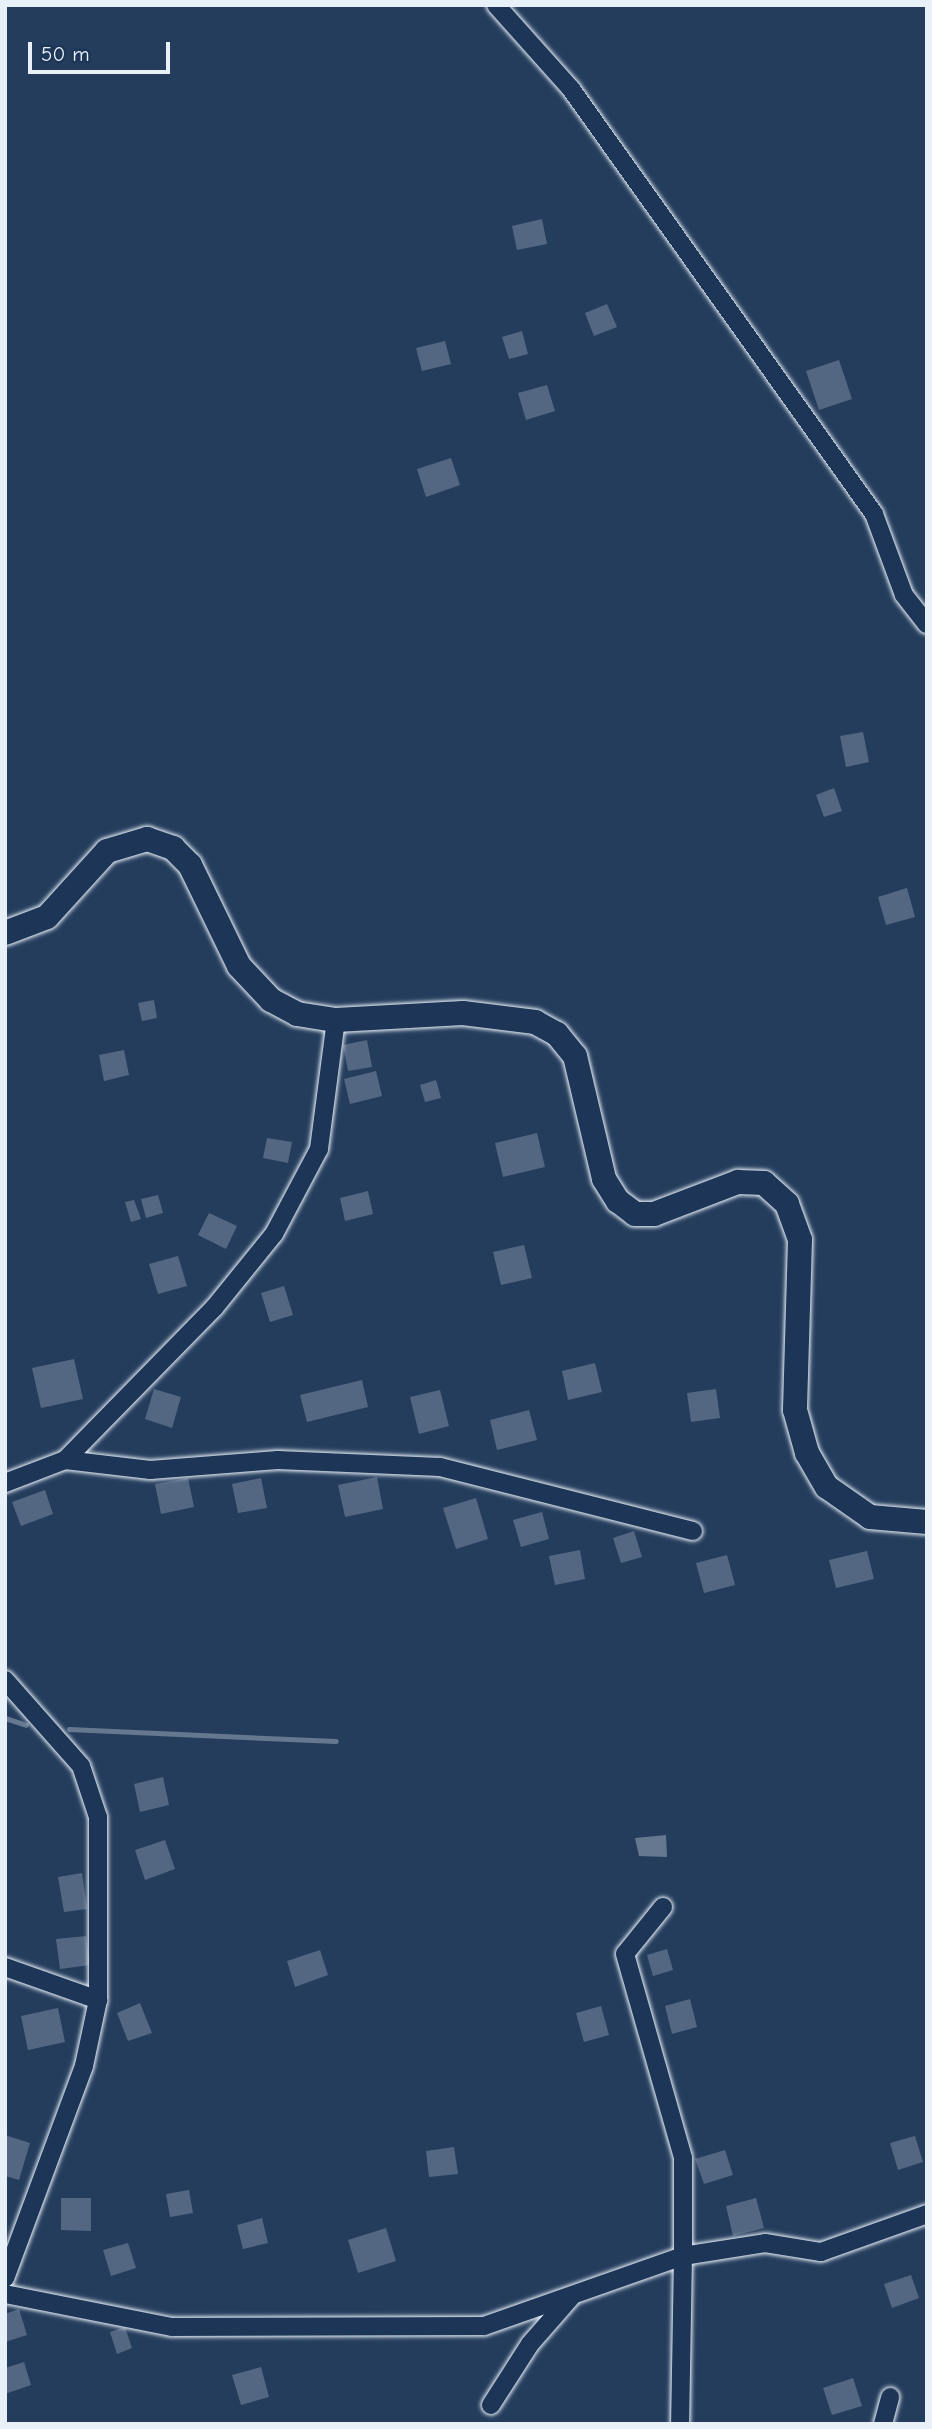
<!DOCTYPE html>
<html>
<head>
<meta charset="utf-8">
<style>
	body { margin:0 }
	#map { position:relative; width:932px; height:2429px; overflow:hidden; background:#253d5d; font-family:"Comic Neue",sans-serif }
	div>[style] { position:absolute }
	.water>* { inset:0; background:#657890 }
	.stream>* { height:5px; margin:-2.5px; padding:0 2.5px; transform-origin:2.5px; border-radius:2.5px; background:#657890 }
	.building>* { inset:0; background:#536782 }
	.roads { filter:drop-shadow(0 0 2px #e8f1f8) drop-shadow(0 0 2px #e8f1f8) }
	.minor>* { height:18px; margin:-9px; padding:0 9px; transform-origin:9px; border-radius:9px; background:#1d3557 }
	.secondary>* { height:24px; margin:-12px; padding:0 12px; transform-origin:12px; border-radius:12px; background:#1d3557 }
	span { translate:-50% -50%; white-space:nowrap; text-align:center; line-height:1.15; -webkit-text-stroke:6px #1d3557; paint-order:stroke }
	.frame { position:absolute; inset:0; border:7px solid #e8f1f8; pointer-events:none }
	.scale { position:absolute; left:28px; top:42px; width:142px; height:32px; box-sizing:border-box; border:4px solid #e8f1f8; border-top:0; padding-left:9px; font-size:21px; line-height:24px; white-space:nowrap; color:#e8f1f8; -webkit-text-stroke:5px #1d3557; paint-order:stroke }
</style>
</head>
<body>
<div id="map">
	<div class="water">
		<div style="clip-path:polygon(666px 1835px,667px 1857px,639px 1856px,635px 1838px)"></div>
	</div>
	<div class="stream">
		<div style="left:5px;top:1718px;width:22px;rotate:18deg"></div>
		<div style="left:69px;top:1729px;width:267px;rotate:2.6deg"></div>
	</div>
	<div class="building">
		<div style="clip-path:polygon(542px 219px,547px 244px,517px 250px,512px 226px)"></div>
		<div style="clip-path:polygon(607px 304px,617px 327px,594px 336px,585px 313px)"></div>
		<div style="clip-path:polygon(522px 331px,528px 354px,509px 359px,502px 337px)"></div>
		<div style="clip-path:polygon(445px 341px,451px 364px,422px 371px,416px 348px)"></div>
		<div style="clip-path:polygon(839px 360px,852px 399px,819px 410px,806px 371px)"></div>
		<div style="clip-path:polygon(547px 385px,555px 411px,526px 420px,518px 393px)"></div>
		<div style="clip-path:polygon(451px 458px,460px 485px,426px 497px,417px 469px)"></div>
		<div style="clip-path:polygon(863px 732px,869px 762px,846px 767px,840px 736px)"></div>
		<div style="clip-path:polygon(834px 788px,842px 811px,824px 817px,816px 795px)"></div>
		<div style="clip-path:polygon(907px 888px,915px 917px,886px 925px,878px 897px)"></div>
		<div style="clip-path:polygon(154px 1000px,157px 1018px,142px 1021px,138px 1003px)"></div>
		<div style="clip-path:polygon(367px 1040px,372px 1067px,348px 1071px,343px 1045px)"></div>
		<div style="clip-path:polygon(124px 1050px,129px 1075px,104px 1081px,99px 1055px)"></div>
		<div style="clip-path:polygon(376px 1071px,382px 1096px,350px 1104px,344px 1079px)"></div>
		<div style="clip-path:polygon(436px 1080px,441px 1098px,425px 1102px,420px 1085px)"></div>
		<div style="clip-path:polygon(537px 1133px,545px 1167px,503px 1177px,495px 1143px)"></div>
		<div style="clip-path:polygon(267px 1138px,292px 1142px,288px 1163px,263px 1158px)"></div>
		<div style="clip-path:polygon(368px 1191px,373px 1214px,345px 1221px,340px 1198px)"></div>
		<div style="clip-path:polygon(158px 1195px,163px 1213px,146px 1218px,141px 1199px)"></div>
		<div style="clip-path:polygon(134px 1200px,141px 1219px,131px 1222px,125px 1202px)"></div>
		<div style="clip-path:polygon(209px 1213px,237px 1226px,226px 1249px,198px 1235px)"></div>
		<div style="clip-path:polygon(524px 1245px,532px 1278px,501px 1285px,493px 1252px)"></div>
		<div style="clip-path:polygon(178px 1256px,187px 1286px,158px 1294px,149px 1264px)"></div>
		<div style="clip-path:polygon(284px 1286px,293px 1315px,270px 1322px,261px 1293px)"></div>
		<div style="clip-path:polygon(74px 1359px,83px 1399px,41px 1408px,32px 1368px)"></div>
		<div style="clip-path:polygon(595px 1363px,602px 1392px,568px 1400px,562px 1371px)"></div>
		<div style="clip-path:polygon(362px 1380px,368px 1407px,307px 1422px,300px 1395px)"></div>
		<div style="clip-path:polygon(154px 1389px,181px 1397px,172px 1428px,145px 1419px)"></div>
		<div style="clip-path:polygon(716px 1389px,720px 1418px,691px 1422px,687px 1393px)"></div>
		<div style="clip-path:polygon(440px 1390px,449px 1426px,419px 1434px,410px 1397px)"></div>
		<div style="clip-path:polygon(529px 1410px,537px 1440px,497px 1450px,490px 1420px)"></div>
		<div style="clip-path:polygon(377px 1477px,383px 1509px,345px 1517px,338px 1485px)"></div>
		<div style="clip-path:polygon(188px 1478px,194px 1507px,161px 1514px,155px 1484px)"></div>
		<div style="clip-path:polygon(261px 1478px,267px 1508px,238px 1513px,232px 1484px)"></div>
		<div style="clip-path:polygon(45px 1490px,53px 1514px,21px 1526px,12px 1502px)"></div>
		<div style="clip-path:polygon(476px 1498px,488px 1539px,456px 1549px,443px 1508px)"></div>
		<div style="clip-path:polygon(542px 1512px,549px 1539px,521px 1547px,513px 1520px)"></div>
		<div style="clip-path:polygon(634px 1531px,642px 1557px,621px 1563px,613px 1538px)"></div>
		<div style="clip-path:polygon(580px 1550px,585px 1579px,555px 1585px,549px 1556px)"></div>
		<div style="clip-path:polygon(867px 1551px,874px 1579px,836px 1588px,829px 1560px)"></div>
		<div style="clip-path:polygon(727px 1555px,735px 1585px,704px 1593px,696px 1563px)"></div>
		<div style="clip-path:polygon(163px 1777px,169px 1805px,140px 1812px,134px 1784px)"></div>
		<div style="clip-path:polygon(165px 1840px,175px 1869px,145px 1880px,135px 1850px)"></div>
		<div style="clip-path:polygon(82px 1873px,87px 1909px,64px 1912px,58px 1877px)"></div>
		<div style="clip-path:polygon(86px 1936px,90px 1965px,60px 1969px,56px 1939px)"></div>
		<div style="clip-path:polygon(667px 1949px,673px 1970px,653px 1976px,647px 1955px)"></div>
		<div style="clip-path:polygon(320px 1950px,328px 1975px,295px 1987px,287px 1961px)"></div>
		<div style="clip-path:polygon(690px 1999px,697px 2027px,672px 2034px,665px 2006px)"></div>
		<div style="clip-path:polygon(140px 2003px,152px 2033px,128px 2041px,117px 2013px)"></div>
		<div style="clip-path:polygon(601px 2006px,609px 2035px,584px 2042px,576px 2013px)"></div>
		<div style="clip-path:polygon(58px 2008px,65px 2042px,28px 2050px,21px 2016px)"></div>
		<div style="clip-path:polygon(5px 2135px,30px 2143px,19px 2180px,5px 2176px)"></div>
		<div style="clip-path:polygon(915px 2136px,923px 2162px,898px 2170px,890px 2143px)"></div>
		<div style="clip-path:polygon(454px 2147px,458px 2174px,429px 2177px,426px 2151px)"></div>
		<div style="clip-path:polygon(725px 2150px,733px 2175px,704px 2184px,695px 2159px)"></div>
		<div style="clip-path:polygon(189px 2190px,193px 2213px,170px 2217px,166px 2194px)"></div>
		<div style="clip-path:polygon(61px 2198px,91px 2198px,91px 2231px,61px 2230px)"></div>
		<div style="clip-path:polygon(756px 2198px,764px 2228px,733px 2236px,726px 2206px)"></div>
		<div style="clip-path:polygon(262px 2218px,268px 2243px,243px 2249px,237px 2225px)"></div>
		<div style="clip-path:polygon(386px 2228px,396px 2261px,358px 2273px,348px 2240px)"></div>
		<div style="clip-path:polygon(128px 2243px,136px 2268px,111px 2276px,103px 2250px)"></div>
		<div style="clip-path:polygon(911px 2275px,919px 2298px,892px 2308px,884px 2284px)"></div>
		<div style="clip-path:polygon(19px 2309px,27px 2335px,5px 2342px,5px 2314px)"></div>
		<div style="clip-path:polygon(125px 2327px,132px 2348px,117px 2354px,110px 2332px)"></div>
		<div style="clip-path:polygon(24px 2362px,31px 2385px,5px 2394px,5px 2368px)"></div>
		<div style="clip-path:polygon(261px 2367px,269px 2397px,241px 2405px,232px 2375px)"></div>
		<div style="clip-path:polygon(853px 2378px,862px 2406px,832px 2415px,823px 2388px)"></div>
	</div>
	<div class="roads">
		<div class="minor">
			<div style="left:496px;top:5px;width:113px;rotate:48.2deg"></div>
			<div style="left:571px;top:89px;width:522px;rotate:54.51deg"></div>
			<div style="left:874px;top:514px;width:86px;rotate:69.7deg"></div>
			<div style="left:904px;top:595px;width:37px;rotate:52deg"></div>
			<div style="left:65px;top:1460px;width:86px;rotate:6.7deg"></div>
			<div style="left:150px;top:1470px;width:128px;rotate:-4.5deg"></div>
			<div style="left:278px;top:1460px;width:162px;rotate:2.5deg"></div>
			<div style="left:440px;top:1467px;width:261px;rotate:14.2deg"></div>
			<div style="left:5px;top:1483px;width:64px;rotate:-21deg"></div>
			<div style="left:65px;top:1460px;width:213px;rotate:-45.6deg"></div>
			<div style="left:214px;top:1308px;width:95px;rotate:-51deg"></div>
			<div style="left:274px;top:1234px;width:96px;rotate:-62.1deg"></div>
			<div style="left:319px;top:1149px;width:130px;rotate:-82.5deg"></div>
			<div style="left:5px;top:1680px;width:115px;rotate:48.5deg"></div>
			<div style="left:81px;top:1766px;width:54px;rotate:71.6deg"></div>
			<div style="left:98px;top:1817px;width:183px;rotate:90deg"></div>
			<div style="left:98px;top:2000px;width:67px;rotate:102deg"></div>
			<div style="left:84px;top:2066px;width:226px;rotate:110.4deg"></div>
			<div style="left:663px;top:1907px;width:60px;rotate:129deg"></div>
			<div style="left:625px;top:1954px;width:212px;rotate:74.1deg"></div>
			<div style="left:683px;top:2158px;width:98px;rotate:90deg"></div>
			<div style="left:683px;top:2256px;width:83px;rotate:-9deg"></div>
			<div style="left:765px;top:2243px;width:57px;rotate:9.1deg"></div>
			<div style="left:821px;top:2252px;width:113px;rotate:-19.7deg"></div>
			<div style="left:5px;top:1967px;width:99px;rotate:19.5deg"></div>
			<div style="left:5px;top:2294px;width:170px;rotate:11.2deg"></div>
			<div style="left:172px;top:2327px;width:312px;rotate:-0.2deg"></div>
			<div style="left:484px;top:2326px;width:211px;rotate:-19.4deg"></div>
			<div style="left:683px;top:2256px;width:168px;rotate:91deg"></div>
			<div style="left:491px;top:2405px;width:72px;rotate:-57.4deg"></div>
			<div style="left:530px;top:2344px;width:64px;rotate:-48.8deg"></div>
			<div style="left:883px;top:2424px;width:28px;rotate:-75deg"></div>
		</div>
		<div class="secondary">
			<div style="left:5px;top:933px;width:45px;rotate:-20.9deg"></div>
			<div style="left:47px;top:917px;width:89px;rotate:-47.7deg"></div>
			<div style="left:107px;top:851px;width:42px;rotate:-16.7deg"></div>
			<div style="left:147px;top:839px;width:28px;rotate:19deg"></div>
			<div style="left:173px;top:848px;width:24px;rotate:45deg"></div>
			<div style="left:190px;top:865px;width:112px;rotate:64.1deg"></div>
			<div style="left:239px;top:966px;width:47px;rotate:46.7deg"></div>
			<div style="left:271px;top:1000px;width:30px;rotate:28deg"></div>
			<div style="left:297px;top:1014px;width:39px;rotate:9deg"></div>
			<div style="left:336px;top:1020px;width:127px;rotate:-3.2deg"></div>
			<div style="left:463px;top:1013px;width:73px;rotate:7.1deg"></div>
			<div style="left:535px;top:1022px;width:25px;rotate:29deg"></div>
			<div style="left:557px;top:1034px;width:28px;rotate:51deg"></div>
			<div style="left:575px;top:1056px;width:126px;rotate:76.7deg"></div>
			<div style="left:604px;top:1179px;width:26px;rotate:58deg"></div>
			<div style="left:618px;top:1201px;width:21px;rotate:37deg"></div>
			<div style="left:635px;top:1214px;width:19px"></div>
			<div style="left:654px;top:1214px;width:90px;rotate:-20.9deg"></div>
			<div style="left:738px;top:1182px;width:26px;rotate:2deg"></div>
			<div style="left:764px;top:1183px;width:31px;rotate:42deg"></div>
			<div style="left:787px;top:1204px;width:38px;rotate:70deg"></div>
			<div style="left:800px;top:1240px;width:170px;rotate:91.7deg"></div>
			<div style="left:795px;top:1410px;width:45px;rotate:74.4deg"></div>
			<div style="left:807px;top:1453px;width:39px;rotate:60deg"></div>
			<div style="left:827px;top:1487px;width:52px;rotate:34.9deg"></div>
			<div style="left:870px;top:1517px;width:57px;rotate:5deg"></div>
		</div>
	</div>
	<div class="frame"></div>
	<div class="scale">50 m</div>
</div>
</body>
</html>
